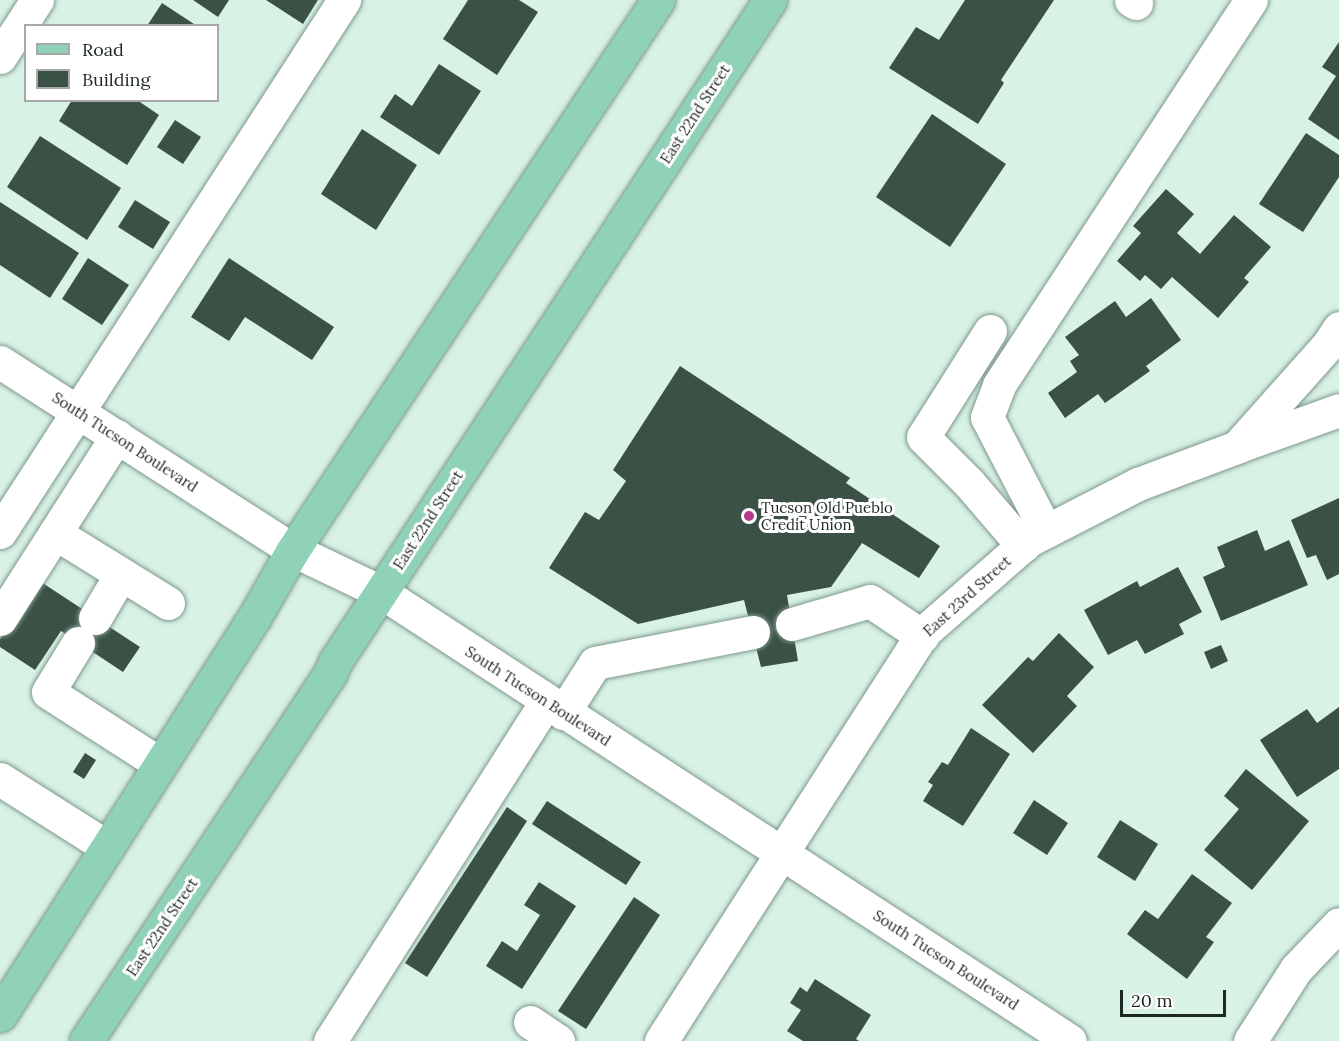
<!DOCTYPE html>
<html>
<head>
<meta charset="utf-8">
<style>
	body { margin:0 }
	#map { position:relative; width:1339px; height:1041px; overflow:hidden; background:#d8f2e5; font-family:Lora,serif }
	div>[style] { position:absolute }
	.building>* { inset:0; background:#3b5146 }
	.roads { filter:drop-shadow(0 0 2px #7f978b) drop-shadow(0 0 2px #7f978b) }
	.minor>* { height:33px; margin:-16.5px; padding:0 16.5px; transform-origin:16.5px; border-radius:16.5px; background:#fff }
	.major>* { height:33px; margin:-16.5px; padding:0 16.5px; transform-origin:16.5px; border-radius:16.5px; background:#90d2b7 }
	.dots>* { width:16px; height:16px; translate:-50% -50%; box-sizing:border-box; border:3px solid #fff; border-radius:50% }
	span { translate:-50% -50%; white-space:nowrap; text-align:center; line-height:1.15; -webkit-text-stroke:6px #fff; paint-order:stroke }
	.street-label { font-size:15px; color:#1e2823 }
	.poi-label { font-size:15px; color:#1e2823 }
	.left { translate:0 -50%; text-align:left }
	.legend { position:absolute; left:24px; top:24px; width:195px; height:78px; box-sizing:border-box; background:#fff; border:2px solid #a5a9a7; margin:0; padding:8px 10px; list-style:none; font-size:18px; color:#1e2823 }
	.legend li { display:flex; align-items:center; gap:12px; height:30px }
	.legend b { width:30px; border:2px solid #a5a9a7 }
	.scale { position:absolute; left:1120px; top:990px; width:106px; height:27px; box-sizing:border-box; border:3px solid #1e2823; border-top:0; padding-left:8px; font-size:18px; line-height:21px; white-space:nowrap; color:#1e2823; -webkit-text-stroke:4px #fff; paint-order:stroke }
</style>
</head>
<body>
<div id="map">
	<div class="building">
		<div style="clip-path:polygon(193px 0,229px 0,218px 17px)"></div>
		<div style="clip-path:polygon(266px 0,318px 0,303px 24px)"></div>
		<div style="clip-path:polygon(468px 0,519px 0,538px 12px,497px 75px,443px 39px)"></div>
		<div style="clip-path:polygon(965px 0,1054px 0,1001px 80px,1004px 83px,978px 124px,889px 68px,916px 27px,939px 40px)"></div>
		<div style="clip-path:polygon(162px 3px,197px 26px,147px 26px)"></div>
		<div style="clip-path:polygon(1339px 42px,1339px 140px,1308px 119px,1336px 76px,1322px 67px)"></div>
		<div style="clip-path:polygon(439px 64px,481px 91px,439px 155px,380px 117px,395px 94px,412px 106px)"></div>
		<div style="clip-path:polygon(72px 100px,137px 100px,159px 115px,127px 165px,59px 121px)"></div>
		<div style="clip-path:polygon(932px 114px,1006px 164px,950px 247px,876px 197px)"></div>
		<div style="clip-path:polygon(175px 120px,201px 137px,183px 164px,157px 147px)"></div>
		<div style="clip-path:polygon(362px 129px,417px 165px,376px 230px,321px 194px)"></div>
		<div style="clip-path:polygon(1306px 133px,1339px 155px,1339px 177px,1303px 232px,1259px 204px)"></div>
		<div style="clip-path:polygon(40px 136px,121px 188px,87px 240px,7px 187px)"></div>
		<div style="clip-path:polygon(1166px 189px,1194px 214px,1177px 233px,1200px 254px,1234px 215px,1271px 247px,1244px 278px,1249px 282px,1218px 318px,1172px 277px,1161px 289px,1145px 275px,1140px 281px,1117px 261px,1141px 233px,1133px 226px)"></div>
		<div style="clip-path:polygon(135px 200px,170px 222px,153px 249px,118px 227px)"></div>
		<div style="clip-path:polygon(0 202px,79px 253px,50px 298px,0 265px)"></div>
		<div style="clip-path:polygon(88px 258px,129px 285px,102px 325px,62px 299px)"></div>
		<div style="clip-path:polygon(229px 258px,334px 327px,312px 360px,245px 317px,229px 341px,191px 317px)"></div>
		<div style="clip-path:polygon(1151px 298px,1181px 340px,1146px 366px,1150px 371px,1105px 403px,1098px 394px,1065px 418px,1048px 393px,1077px 372px,1070px 361px,1079px 355px,1065px 337px,1115px 301px,1126px 317px)"></div>
		<div style="clip-path:polygon(680px 366px,850px 478px,846px 483px,940px 546px,919px 578px,862px 543px,831px 587px,787px 595px,798px 661px,761px 667px,744px 600px,638px 624px,549px 568px,585px 512px,599px 520px,626px 481px,613px 470px)"></div>
		<div style="clip-path:polygon(1339px 498px,1339px 574px,1327px 580px,1316px 555px,1307px 558px,1291px 520px)"></div>
		<div style="clip-path:polygon(1257px 530px,1265px 551px,1289px 540px,1308px 585px,1221px 621px,1203px 577px,1225px 567px,1217px 547px)"></div>
		<div style="clip-path:polygon(1178px 567px,1202px 612px,1179px 624px,1184px 634px,1145px 654px,1137px 640px,1108px 655px,1084px 610px,1137px 581px,1140px 587px)"></div>
		<div style="clip-path:polygon(38px 580px,140px 647px,123px 672px,61px 631px,35px 670px,0 647px,0 639px)"></div>
		<div style="clip-path:polygon(1059px 633px,1094px 667px,1067px 696px,1077px 706px,1033px 753px,982px 705px,1028px 657px,1033px 661px)"></div>
		<div style="clip-path:polygon(1221px 645px,1228px 661px,1211px 669px,1204px 652px)"></div>
		<div style="clip-path:polygon(1339px 707px,1339px 769px,1297px 797px,1260px 740px,1307px 709px,1317px 723px)"></div>
		<div style="clip-path:polygon(971px 728px,1010px 754px,963px 826px,923px 801px,933px 785px,928px 782px,942px 762px,948px 765px)"></div>
		<div style="clip-path:polygon(85px 753px,96px 760px,84px 779px,73px 772px)"></div>
		<div style="clip-path:polygon(1246px 769px,1309px 821px,1252px 890px,1204px 850px,1239px 809px,1224px 796px)"></div>
		<div style="clip-path:polygon(1034px 800px,1068px 823px,1047px 855px,1013px 833px)"></div>
		<div style="clip-path:polygon(547px 801px,641px 862px,626px 885px,532px 824px)"></div>
		<div style="clip-path:polygon(507px 807px,527px 821px,427px 977px,405px 963px)"></div>
		<div style="clip-path:polygon(1120px 820px,1158px 844px,1135px 881px,1097px 857px)"></div>
		<div style="clip-path:polygon(1192px 874px,1232px 903px,1206px 937px,1214px 942px,1187px 979px,1127px 934px,1145px 910px,1158px 919px)"></div>
		<div style="clip-path:polygon(539px 882px,576px 906px,522px 989px,486px 966px,502px 941px,517px 951px,540px 915px,524px 905px)"></div>
		<div style="clip-path:polygon(634px 897px,660px 915px,586px 1029px,558px 1011px)"></div>
		<div style="clip-path:polygon(815px 979px,871px 1015px,856px 1039px,859px 1041px,803px 1041px,787px 1031px,801px 1010px,790px 1003px,800px 987px,807px 992px)"></div>
	</div>
	<div class="roads">
		<div class="minor">
			<div style="left:1131px;top:0;width:6px;rotate:31deg"></div>
			<div style="left:0;top:57px;width:68px;rotate:-57deg"></div>
			<div style="left:990px;top:331px;width:125px;rotate:122.3deg"></div>
			<div style="left:923px;top:437px;width:65px;rotate:45deg"></div>
			<div style="left:969px;top:483px;width:83px;rotate:49.4deg"></div>
			<div style="left:0;top:362px;width:348px;rotate:32.7deg"></div>
			<div style="left:293px;top:550px;width:98px;rotate:25.5deg"></div>
			<div style="left:381px;top:592px;width:822px;rotate:33.09deg"></div>
			<div style="left:1242px;top:445px;width:103px;rotate:-19.8deg"></div>
			<div style="left:1046px;top:531px;width:128px;rotate:-117.4deg"></div>
			<div style="left:987px;top:417px;width:34px;rotate:-69deg"></div>
			<div style="left:999px;top:385px;width:460px;rotate:-56.8deg"></div>
			<div style="left:0;top:532px;width:634px;rotate:-57.11deg"></div>
			<div style="left:55px;top:533px;width:133px;rotate:31.8deg"></div>
			<div style="left:95px;top:618px;width:51px;rotate:-59.4deg"></div>
			<div style="left:0;top:619px;width:217px;rotate:-57.4deg"></div>
			<div style="left:792px;top:624px;width:81px;rotate:-16.4deg"></div>
			<div style="left:870px;top:601px;width:63px;rotate:33.9deg"></div>
			<div style="left:78px;top:643px;width:57px;rotate:121.5deg"></div>
			<div style="left:48px;top:692px;width:133px;rotate:32.7deg"></div>
			<div style="left:563px;top:713px;width:59px;rotate:-57.4deg"></div>
			<div style="left:595px;top:663px;width:161px;rotate:-11.1deg"></div>
			<div style="left:0;top:779px;width:127px;rotate:32.4deg"></div>
			<div style="left:530px;top:1022px;width:34px;rotate:34deg"></div>
			<div style="left:330px;top:1041px;width:402px;rotate:-57.5deg"></div>
			<div style="left:661px;top:1041px;width:486px;rotate:-57.3deg"></div>
			<div style="left:924px;top:632px;width:140px;rotate:-41.2deg"></div>
			<div style="left:1029px;top:540px;width:123px;rotate:-27.2deg"></div>
			<div style="left:1138px;top:484px;width:106px;rotate:-20.5deg"></div>
			<div style="left:1237px;top:447px;width:137px;rotate:-48.3deg"></div>
			<div style="left:1328px;top:345px;width:20px;rotate:-57deg"></div>
			<div style="left:1250px;top:1041px;width:85px;rotate:-57.4deg"></div>
			<div style="left:1296px;top:969px;width:62px;rotate:-46.3deg"></div>
		</div>
		<div class="major">
			<div style="left:0;top:1015px;width:471px;rotate:-57.4deg"></div>
			<div style="left:254px;top:618px;width:78px;rotate:-60.2deg"></div>
			<div style="left:293px;top:550px;width:660px;rotate:-56.43deg"></div>
			<div style="left:86px;top:1041px;width:441px;rotate:-56.4deg"></div>
			<div style="left:330px;top:674px;width:13px;rotate:-67deg"></div>
			<div style="left:335px;top:662px;width:792px;rotate:-56.69deg"></div>
		</div>
	</div>
	<div class="dots">
		<div style="left:749px;top:516px;background:#b53a8d"></div>
	</div>
	<div class="street-label">
		<span style="left:695px;top:114px;rotate:-57deg">East 22nd Street</span>
		<span style="left:125px;top:442px;rotate:33deg">South Tucson Boulevard</span>
		<span style="left:428px;top:520px;rotate:-57deg">East 22nd Street</span>
		<span style="left:967px;top:596px;rotate:-42deg">East 23rd Street</span>
		<span style="left:538px;top:696px;rotate:33deg">South Tucson Boulevard</span>
		<span style="left:162px;top:927px;rotate:-56deg">East 22nd Street</span>
		<span style="left:946px;top:960px;rotate:33deg">South Tucson Boulevard</span>
	</div>
	<div class="poi-label">
		<span class="left" style="left:761px;top:516px">Tucson Old Pueblo<br>Credit Union</span>
	</div>
	<ul class="legend">
	<li><b style="height:8px;background:#90d2b7"></b>Road</li>
	<li><b style="height:16px;background:#3b5146"></b>Building</li>
	</ul>
	<div class="scale">20 m</div>
</div>
</body>
</html>
